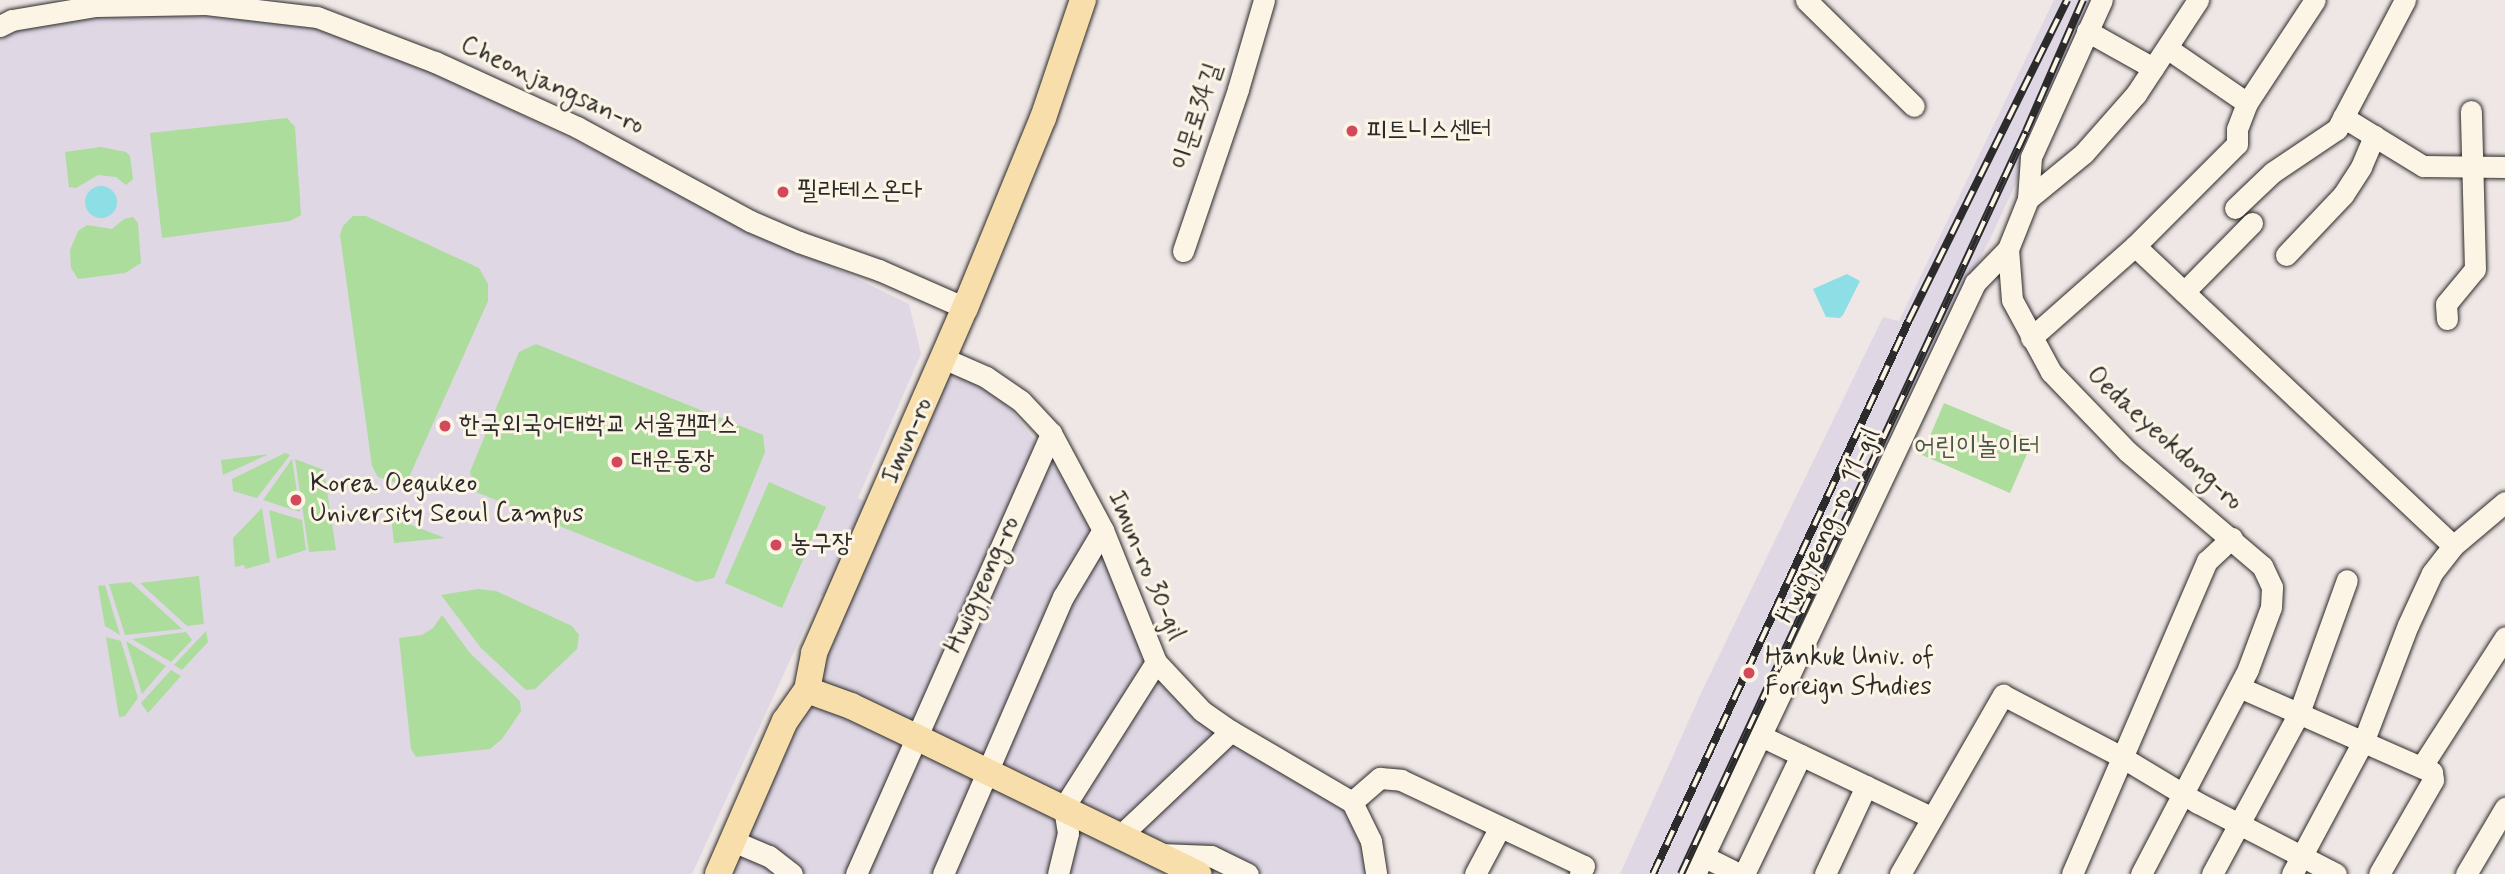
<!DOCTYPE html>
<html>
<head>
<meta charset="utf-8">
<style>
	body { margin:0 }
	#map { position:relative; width:2505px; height:874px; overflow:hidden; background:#efe7e5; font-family:Mynerve,"Poor Story",sans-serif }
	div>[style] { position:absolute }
	.built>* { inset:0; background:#dfd7e4 }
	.green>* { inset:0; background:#acdd9d }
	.water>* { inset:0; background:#8ddee5 }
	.round { border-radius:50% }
	.roads { filter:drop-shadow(0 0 2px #2b2b2b) drop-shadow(0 0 2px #2b2b2b) }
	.minor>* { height:21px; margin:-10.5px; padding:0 10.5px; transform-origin:10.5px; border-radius:10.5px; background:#fcf5e5 }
	.major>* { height:26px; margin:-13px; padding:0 13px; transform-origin:13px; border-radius:13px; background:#f8deab }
	.rail>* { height:8px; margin-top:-4px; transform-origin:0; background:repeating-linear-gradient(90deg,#fcf5e5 0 16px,#2b2b2b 0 32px); box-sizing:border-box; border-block:2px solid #2b2b2b }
	.dots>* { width:19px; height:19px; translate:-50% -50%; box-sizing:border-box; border:4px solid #fcf5e5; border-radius:50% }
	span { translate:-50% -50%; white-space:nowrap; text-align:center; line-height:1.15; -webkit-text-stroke:6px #fcf5e5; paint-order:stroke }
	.street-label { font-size:26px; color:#2b2b2b }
	.poi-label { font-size:26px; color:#2b2b2b }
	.left { translate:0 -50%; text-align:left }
	.park-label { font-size:26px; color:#4b5848 }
</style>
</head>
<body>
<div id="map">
	<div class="built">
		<div style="clip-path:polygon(2054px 0,2101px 0,1989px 241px,1912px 391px,1690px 874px,1620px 874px,1702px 691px,1883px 317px,1899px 321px)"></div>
		<div style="clip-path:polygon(204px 12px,270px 19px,353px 33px,909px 304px,921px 354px,858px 498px,878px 507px,943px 358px,986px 377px,1103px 530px,1156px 662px,1231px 732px,1352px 802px,1376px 874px,718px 874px,836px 602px,820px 595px,692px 874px,0 874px,0 39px,32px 23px,106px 13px)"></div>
	</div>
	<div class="green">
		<div style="clip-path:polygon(287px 118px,295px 127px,301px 215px,290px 221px,162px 238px,150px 133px)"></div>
		<div style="clip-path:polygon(101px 147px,126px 152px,130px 156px,133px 179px,126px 185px,116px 177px,98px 175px,76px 188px,69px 187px,65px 152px)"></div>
		<div style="clip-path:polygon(353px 216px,366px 216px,479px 268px,488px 284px,488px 301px,409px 477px,399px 484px,378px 477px,372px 466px,340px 235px,343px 226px)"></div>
		<div style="clip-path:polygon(133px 217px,138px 223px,141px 263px,125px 273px,78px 279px,71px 268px,70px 250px,78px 231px,87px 225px,112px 229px,124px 219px)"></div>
		<div style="clip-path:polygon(536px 344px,763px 435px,765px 452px,714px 578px,697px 582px,476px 492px,470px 472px,519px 352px)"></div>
		<div style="clip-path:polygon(1944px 403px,2033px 440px,2010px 493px,1922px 455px)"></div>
		<div style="clip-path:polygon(285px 453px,290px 455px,257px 498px,233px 491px,232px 479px)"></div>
		<div style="clip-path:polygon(269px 454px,223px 475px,221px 460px)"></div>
		<div style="clip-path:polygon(292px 459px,300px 512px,263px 500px)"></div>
		<div style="clip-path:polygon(295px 459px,324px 470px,336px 550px,309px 552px)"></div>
		<div style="clip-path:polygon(769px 482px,826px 507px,782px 608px,725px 583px)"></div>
		<div style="clip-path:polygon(262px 508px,270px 562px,245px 569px,244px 565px,235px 567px,233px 538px)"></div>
		<div style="clip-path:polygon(269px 510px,302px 520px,306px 550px,277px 559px)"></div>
		<div style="clip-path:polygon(391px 517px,445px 538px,394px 543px)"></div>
		<div style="clip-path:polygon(199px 576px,204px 624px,187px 626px,140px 583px)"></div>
		<div style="clip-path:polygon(131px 582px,182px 629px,125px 635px,109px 584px)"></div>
		<div style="clip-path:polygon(105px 585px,120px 635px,105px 626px,98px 586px)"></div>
		<div style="clip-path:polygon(478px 589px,496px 591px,572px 626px,579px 635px,577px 649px,535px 689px,526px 690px,481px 648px,441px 595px)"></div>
		<div style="clip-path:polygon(442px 615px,470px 653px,520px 701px,521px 711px,502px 739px,490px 749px,416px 757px,411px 749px,399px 638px,422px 635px,433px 628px)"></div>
		<div style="clip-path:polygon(206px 631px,208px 642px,182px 670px,174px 665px)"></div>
		<div style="clip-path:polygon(186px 632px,192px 640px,171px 662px,132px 639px)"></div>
		<div style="clip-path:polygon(106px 637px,121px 641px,138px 698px,125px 716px,119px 717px)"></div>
		<div style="clip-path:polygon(126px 641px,166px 666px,142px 694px)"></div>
		<div style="clip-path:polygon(171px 670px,181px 676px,148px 713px,141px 703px)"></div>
	</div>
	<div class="water">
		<div class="round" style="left:85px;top:186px;width:32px;height:32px"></div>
		<div style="clip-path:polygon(1847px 274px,1860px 281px,1843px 315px,1840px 318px,1826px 317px,1813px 289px)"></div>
	</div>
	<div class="roads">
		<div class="minor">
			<div style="left:1806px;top:0;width:151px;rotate:44.5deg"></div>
			<div style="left:0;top:26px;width:13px;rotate:-27deg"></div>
			<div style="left:12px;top:20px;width:85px;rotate:-9.5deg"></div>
			<div style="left:96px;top:6px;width:110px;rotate:-1deg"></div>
			<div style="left:206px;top:4px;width:112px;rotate:6.7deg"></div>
			<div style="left:317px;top:17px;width:126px;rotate:20.9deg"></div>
			<div style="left:435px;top:62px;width:156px;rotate:24.6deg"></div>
			<div style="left:577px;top:127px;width:197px;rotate:28.5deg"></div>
			<div style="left:750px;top:221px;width:53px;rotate:23.2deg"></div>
			<div style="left:799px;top:242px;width:85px;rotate:19.3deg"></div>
			<div style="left:879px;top:270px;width:94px;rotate:23.8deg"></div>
			<div style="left:2087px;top:31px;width:76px;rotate:29.3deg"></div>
			<div style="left:2167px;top:48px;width:97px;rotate:34.5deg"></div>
			<div style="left:2343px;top:117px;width:94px;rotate:31.5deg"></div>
			<div style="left:2423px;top:166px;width:82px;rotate:0.7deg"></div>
			<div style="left:2028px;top:199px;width:42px;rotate:-85.9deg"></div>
			<div style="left:2031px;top:157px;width:172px;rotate:-65.7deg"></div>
			<div style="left:2235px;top:208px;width:52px;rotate:-43.5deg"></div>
			<div style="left:2273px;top:172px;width:77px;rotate:-33.9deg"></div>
			<div style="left:2337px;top:129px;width:146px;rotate:-62.2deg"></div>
			<div style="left:2135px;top:246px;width:437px;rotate:43.3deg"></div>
			<div style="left:1183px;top:251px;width:171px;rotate:-71.2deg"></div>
			<div style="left:1238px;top:89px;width:93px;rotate:-73.7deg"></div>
			<div style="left:2286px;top:255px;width:83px;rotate:-46.5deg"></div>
			<div style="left:2343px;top:195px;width:33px;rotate:-57deg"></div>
			<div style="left:2361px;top:167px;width:34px;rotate:-67deg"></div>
			<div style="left:2184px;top:292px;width:97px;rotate:-45.4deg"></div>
			<div style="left:2447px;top:319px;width:15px;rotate:-94deg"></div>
			<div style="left:2446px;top:304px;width:45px;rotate:-50.4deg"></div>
			<div style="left:2475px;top:269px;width:158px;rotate:-91.5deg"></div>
			<div style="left:2031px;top:338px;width:139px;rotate:-41.5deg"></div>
			<div style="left:2135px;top:246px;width:144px;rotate:-45deg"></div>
			<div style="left:2237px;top:144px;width:15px;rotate:-90deg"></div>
			<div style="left:2237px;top:129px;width:28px;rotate:-69deg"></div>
			<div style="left:2247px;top:103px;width:123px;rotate:-56.6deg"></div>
			<div style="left:943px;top:358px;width:47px;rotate:23.8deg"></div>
			<div style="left:986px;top:377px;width:42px;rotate:34.4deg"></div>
			<div style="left:1021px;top:401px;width:44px;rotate:46.8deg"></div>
			<div style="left:1051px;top:433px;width:110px;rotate:61.8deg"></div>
			<div style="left:1103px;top:530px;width:142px;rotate:68.1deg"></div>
			<div style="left:1156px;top:662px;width:67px;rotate:46.8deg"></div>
			<div style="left:1202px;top:711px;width:35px;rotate:35deg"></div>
			<div style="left:1231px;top:731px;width:140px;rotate:30.4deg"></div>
			<div style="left:2239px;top:687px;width:211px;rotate:23.8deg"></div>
			<div style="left:2432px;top:772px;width:8px;rotate:83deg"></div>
			<div style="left:2433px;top:780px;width:108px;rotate:119.9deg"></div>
			<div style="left:1761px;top:736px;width:188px;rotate:25.5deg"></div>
			<div style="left:2422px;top:766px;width:153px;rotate:-57.2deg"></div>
			<div style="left:1352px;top:802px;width:37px;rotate:-41deg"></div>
			<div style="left:1380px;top:778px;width:21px;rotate:5deg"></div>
			<div style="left:1401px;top:780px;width:202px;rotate:25.2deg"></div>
			<div style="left:1584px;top:866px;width:9px;rotate:117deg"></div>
			<div style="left:1352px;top:802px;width:43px;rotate:64deg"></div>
			<div style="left:1371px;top:841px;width:33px;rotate:81deg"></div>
			<div style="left:1120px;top:836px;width:153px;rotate:-43.4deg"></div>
			<div style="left:733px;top:841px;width:39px;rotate:23deg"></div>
			<div style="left:769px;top:856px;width:29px;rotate:38deg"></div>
			<div style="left:1160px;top:854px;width:51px;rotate:2.2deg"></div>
			<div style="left:1211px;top:856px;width:41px;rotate:25.9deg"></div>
			<div style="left:1703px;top:856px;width:40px;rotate:26.6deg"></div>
			<div style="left:856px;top:874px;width:482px;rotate:-66.1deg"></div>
			<div style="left:943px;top:874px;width:302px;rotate:-66.6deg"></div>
			<div style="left:1063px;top:597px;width:78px;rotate:-59.2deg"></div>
			<div style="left:1058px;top:874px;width:42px;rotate:-76.3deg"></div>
			<div style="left:1068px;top:833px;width:26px;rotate:-99deg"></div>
			<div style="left:1064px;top:807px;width:172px;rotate:-57.6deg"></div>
			<div style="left:1475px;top:874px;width:53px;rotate:-62deg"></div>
			<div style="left:1695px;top:874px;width:654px;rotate:-64.65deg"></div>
			<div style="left:1975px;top:283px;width:47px;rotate:-45.9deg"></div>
			<div style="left:1744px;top:874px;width:132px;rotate:-64.4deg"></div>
			<div style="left:1825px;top:874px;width:97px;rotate:-65deg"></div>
			<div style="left:1900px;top:874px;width:207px;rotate:-60.1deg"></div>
			<div style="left:2003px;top:695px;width:132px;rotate:27.5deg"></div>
			<div style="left:2120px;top:756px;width:91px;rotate:31.1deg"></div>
			<div style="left:2198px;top:803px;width:155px;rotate:27.2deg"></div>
			<div style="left:2072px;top:874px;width:341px;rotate:-66.7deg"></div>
			<div style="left:2207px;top:561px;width:34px;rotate:-43deg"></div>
			<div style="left:2141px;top:874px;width:231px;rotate:-62.4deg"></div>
			<div style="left:2248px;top:669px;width:66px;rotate:-69.6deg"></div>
			<div style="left:2271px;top:607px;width:20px;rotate:-87deg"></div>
			<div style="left:2272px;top:587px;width:23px;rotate:-115deg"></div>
			<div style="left:2262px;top:566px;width:177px;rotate:-139.6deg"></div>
			<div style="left:2127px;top:451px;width:110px;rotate:-133.9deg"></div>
			<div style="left:2051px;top:372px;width:82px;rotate:-118.4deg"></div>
			<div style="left:2012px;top:300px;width:51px;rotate:-94.5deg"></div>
			<div style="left:2008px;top:249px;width:54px;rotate:-68.2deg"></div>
			<div style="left:2028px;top:199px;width:72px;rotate:-39.4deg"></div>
			<div style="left:2084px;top:153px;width:79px;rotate:-48.6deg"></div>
			<div style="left:2136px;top:94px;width:113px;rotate:-56.6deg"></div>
			<div style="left:2212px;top:874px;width:183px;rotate:-61.6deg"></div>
			<div style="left:2299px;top:713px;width:141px;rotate:-70.2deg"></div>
			<div style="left:2292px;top:874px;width:152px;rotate:-61.8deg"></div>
			<div style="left:2364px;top:740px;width:123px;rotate:-69.1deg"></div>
			<div style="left:2408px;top:625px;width:57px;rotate:-65.2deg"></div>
			<div style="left:2432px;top:573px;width:34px;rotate:-52deg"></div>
			<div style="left:2453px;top:546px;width:68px;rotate:-40.2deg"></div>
			<div style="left:2466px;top:874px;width:77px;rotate:-59.4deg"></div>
		</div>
		<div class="major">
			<div style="left:807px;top:690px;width:47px;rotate:20deg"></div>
			<div style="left:851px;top:706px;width:72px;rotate:25.5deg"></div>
			<div style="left:916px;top:737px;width:314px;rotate:25.9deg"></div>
			<div style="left:718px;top:874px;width:167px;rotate:-66.4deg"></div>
			<div style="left:785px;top:721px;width:38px;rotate:-55deg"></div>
			<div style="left:807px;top:690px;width:38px;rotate:-79deg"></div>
			<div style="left:814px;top:653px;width:377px;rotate:-66.4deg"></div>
			<div style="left:965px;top:308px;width:205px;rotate:-67.7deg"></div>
			<div style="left:1043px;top:118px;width:125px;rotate:-71.3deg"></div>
		</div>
	</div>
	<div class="rail">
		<div style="left:1653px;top:874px;width:610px;rotate:-65.2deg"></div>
		<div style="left:1909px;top:320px;width:357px;rotate:-63.7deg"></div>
		<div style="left:1681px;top:874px;width:819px;rotate:-65.09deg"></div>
		<div style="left:2026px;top:131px;width:143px;rotate:-66.5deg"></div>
	</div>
	<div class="dots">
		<div style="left:1352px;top:131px;background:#d1495b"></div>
		<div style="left:783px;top:192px;background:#d1495b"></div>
		<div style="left:445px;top:426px;background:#d1495b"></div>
		<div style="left:617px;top:462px;background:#d1495b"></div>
		<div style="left:296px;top:500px;background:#d1495b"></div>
		<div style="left:776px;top:545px;background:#d1495b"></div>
		<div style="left:1749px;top:673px;background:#d1495b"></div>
	</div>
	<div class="street-label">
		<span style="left:552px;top:86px;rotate:25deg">Cheonjangsan-ro</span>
		<span style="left:1198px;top:117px;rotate:-72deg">이문로34길</span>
		<span style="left:2164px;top:439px;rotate:42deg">Oedaeyeokdong-ro</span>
		<span style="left:908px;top:441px;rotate:-67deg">Imun-ro</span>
		<span style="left:1829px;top:526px;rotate:-65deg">Hwigyeong-ro 11-gil</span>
		<span style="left:1145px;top:566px;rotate:67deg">Imun-ro 30-gil</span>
		<span style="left:983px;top:585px;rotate:-66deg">Hwigyeong-ro</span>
	</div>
	<div class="poi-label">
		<span class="left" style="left:1366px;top:131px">피트니스센터</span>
		<span class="left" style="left:797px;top:192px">필라테스온다</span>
		<span class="left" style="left:459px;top:426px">한국외국어대학교 서울캠퍼스</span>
		<span class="left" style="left:631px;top:462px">대운동장</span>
		<span class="left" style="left:310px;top:500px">Korea Oegukeo<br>University Seoul Campus</span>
		<span class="left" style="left:790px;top:545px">농구장</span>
		<span class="left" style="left:1765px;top:673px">Hankuk Univ. of<br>Foreign Studies</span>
	</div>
	<div class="park-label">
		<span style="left:1977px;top:448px">어린이놀이터</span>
	</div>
</div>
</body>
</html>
